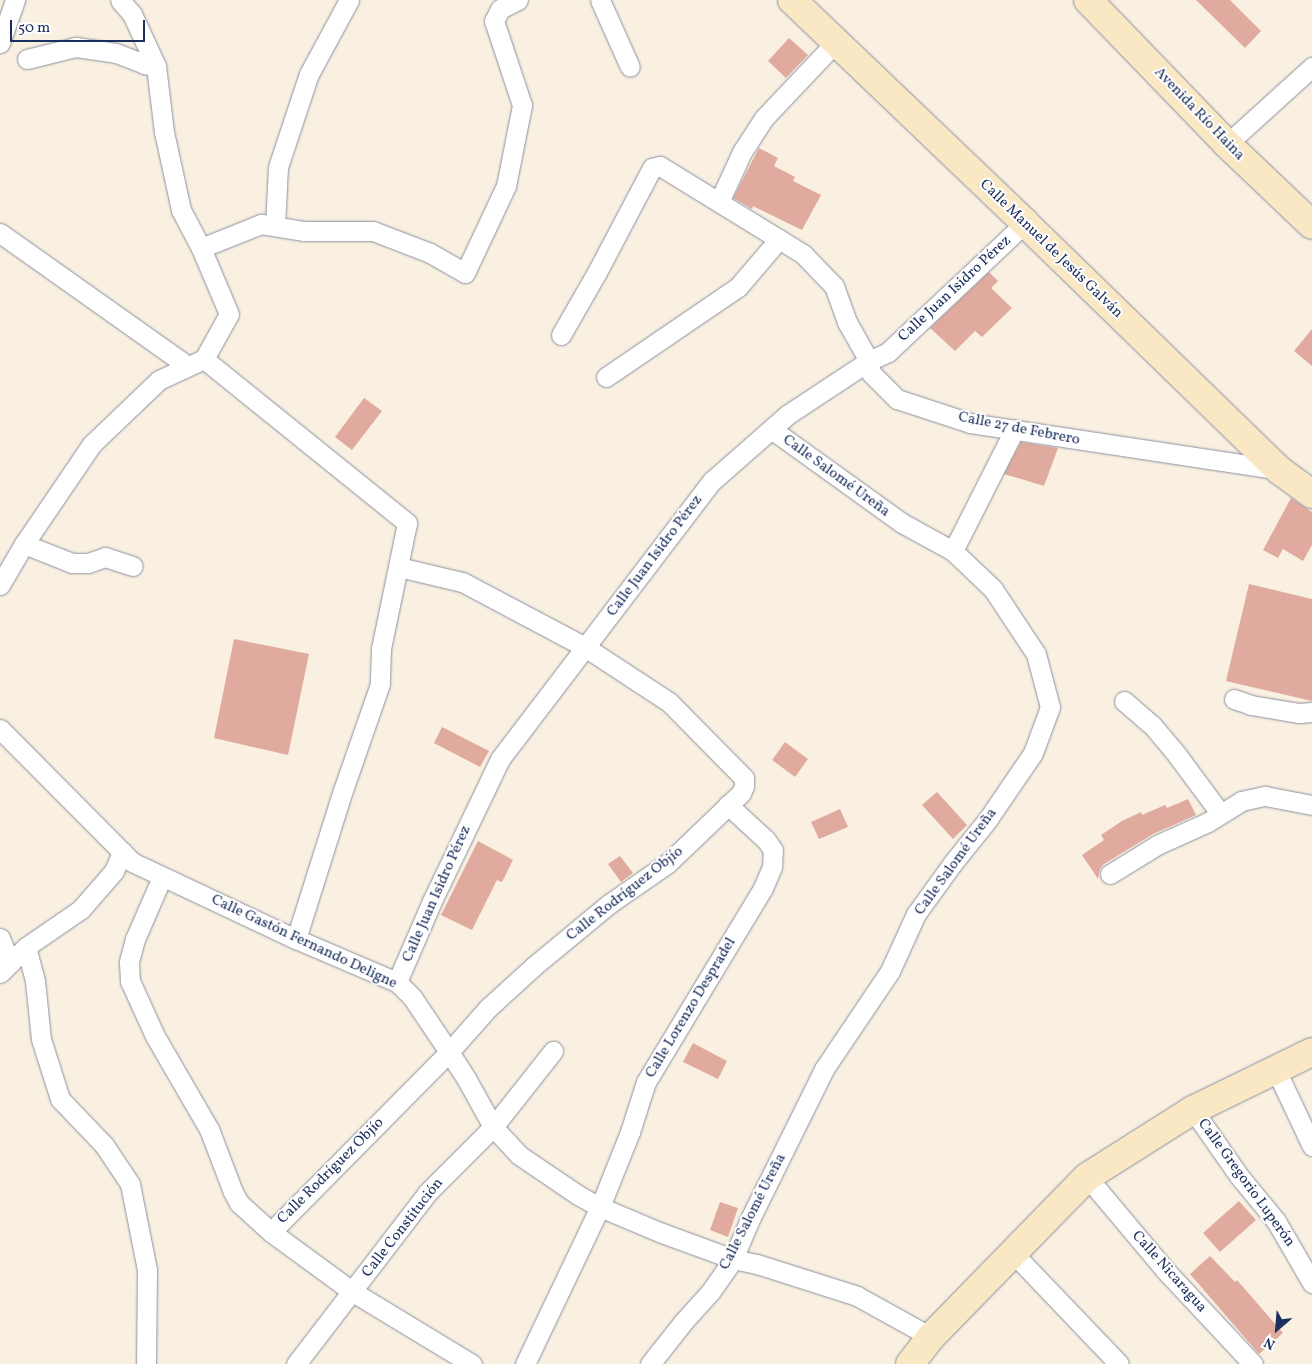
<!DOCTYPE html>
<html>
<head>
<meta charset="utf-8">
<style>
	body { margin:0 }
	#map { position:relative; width:1312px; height:1364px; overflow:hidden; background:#f9f0e1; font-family:Vollkorn,serif }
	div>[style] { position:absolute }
	.building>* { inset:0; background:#e1aa9f }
	.roads { filter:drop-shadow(0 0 1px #8a90a0) drop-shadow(0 0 1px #8a90a0) }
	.street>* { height:19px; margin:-9.5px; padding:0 9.5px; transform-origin:9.5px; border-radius:9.5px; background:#fff }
	.secondary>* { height:28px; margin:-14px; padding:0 14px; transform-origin:14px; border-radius:14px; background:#fae7c3 }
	span { translate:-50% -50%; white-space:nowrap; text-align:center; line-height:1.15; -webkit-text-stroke:4px #fff; paint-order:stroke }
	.street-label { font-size:15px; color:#1b2f5e }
	.north { position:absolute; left:1252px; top:1304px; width:50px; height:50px; -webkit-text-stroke:4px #fff; paint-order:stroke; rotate:207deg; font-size:14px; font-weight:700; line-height:20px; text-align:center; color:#1b2f5e }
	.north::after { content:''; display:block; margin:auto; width:18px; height:22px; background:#1b2f5e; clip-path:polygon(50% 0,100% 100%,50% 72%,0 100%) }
	.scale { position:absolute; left:10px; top:20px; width:135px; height:22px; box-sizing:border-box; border:2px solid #1b2f5e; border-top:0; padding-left:6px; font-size:15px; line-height:18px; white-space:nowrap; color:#1b2f5e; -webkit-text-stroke:4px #fff; paint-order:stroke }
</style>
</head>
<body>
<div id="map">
	<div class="building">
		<div style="clip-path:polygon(1196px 0,1230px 0,1261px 31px,1245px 48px)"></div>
		<div style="clip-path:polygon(789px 38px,808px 55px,786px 78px,768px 61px)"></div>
		<div style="clip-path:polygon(759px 148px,778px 158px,774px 166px,795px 177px,793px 181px,821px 195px,802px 230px,753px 206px,752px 209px,733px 198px)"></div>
		<div style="clip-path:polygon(989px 272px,998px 281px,991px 288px,1012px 308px,982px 337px,975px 331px,955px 351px,930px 328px)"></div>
		<div style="clip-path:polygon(1312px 329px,1312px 366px,1294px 351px)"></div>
		<div style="clip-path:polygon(364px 398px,382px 411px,352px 450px,335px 437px)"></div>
		<div style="clip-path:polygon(1021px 442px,1058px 448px,1044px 486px,1004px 474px)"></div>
		<div style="clip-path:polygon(1291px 498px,1312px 512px,1312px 545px,1303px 561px,1283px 549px,1278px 558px,1263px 550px)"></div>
		<div style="clip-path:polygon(1249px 584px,1312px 599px,1312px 701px,1226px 681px)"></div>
		<div style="clip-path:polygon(234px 639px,309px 654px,288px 755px,214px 738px)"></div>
		<div style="clip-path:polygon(442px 727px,489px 751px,480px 767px,434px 743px)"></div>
		<div style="clip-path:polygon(785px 742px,808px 759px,795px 777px,772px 760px)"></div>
		<div style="clip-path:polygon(937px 792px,967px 825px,953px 839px,922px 805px)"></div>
		<div style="clip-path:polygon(1188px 799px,1196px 815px,1153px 834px,1104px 864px,1100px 869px,1098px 879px,1082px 855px,1104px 840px,1101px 835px,1122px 821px,1141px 812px,1142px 815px,1165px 805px,1167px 808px)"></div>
		<div style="clip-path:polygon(840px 809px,848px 827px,819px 839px,811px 822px)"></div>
		<div style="clip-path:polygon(478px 841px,513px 860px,502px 882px,497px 880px,472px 930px,441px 915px)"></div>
		<div style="clip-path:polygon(620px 856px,633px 873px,621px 882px,608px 864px)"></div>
		<div style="clip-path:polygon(693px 1043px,727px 1061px,718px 1079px,683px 1062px)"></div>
		<div style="clip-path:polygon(1239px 1201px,1256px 1220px,1220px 1252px,1203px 1233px)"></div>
		<div style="clip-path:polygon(720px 1202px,738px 1208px,728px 1237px,710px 1230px)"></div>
		<div style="clip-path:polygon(1210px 1256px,1235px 1282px,1237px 1280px,1283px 1333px,1259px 1354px,1190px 1274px)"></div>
	</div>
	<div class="roads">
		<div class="street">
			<div style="left:600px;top:0;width:73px;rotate:65.9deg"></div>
			<div style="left:0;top:43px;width:46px;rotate:-70.8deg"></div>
			<div style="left:27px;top:59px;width:50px;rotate:-13.8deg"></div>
			<div style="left:76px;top:47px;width:40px;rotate:8.5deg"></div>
			<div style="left:116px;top:53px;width:30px;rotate:21deg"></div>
			<div style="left:144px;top:64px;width:12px;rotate:9deg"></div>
			<div style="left:1227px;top:144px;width:115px;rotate:-42.2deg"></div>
			<div style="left:719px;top:202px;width:55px;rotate:-65.3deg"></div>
			<div style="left:742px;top:152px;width:40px;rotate:-57.1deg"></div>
			<div style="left:764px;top:118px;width:103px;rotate:-46.6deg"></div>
			<div style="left:275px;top:226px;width:59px;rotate:-87.1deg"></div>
			<div style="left:278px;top:167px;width:98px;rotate:-71.6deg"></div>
			<div style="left:309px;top:74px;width:84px;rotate:-61.6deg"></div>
			<div style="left:0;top:233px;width:230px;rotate:35.3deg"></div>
			<div style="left:201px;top:248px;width:65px;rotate:-21.8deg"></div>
			<div style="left:261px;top:224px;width:44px;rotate:9.2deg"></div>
			<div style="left:304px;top:231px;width:69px"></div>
			<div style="left:373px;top:231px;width:61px;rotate:21.1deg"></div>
			<div style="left:430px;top:253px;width:40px;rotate:29.7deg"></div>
			<div style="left:465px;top:273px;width:96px;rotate:-64.8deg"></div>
			<div style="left:506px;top:186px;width:83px;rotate:-78.8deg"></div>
			<div style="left:522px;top:105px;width:89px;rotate:-108.4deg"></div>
			<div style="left:494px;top:21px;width:13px;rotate:-63deg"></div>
			<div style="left:500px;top:9px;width:20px;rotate:-27deg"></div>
			<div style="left:561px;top:335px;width:70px;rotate:-60.2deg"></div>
			<div style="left:596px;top:274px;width:120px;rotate:-62.2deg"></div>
			<div style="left:652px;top:168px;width:8px;rotate:-14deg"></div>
			<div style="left:660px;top:166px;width:168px;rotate:31.6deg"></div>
			<div style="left:803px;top:254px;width:45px;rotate:45.9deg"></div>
			<div style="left:834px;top:286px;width:38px;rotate:70deg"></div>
			<div style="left:847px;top:322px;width:45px;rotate:60.6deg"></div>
			<div style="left:869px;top:361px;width:12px;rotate:81deg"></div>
			<div style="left:871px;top:373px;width:37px;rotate:45deg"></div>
			<div style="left:897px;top:399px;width:77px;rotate:18.2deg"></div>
			<div style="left:970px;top:423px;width:313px;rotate:8.6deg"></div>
			<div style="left:204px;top:359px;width:261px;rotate:38.9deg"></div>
			<div style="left:407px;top:523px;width:129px;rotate:101.7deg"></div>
			<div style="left:381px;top:649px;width:35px;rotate:92deg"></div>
			<div style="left:380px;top:684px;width:112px;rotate:109.2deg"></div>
			<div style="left:343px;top:790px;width:156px;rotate:107.5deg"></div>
			<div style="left:606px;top:377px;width:160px;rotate:-34.3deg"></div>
			<div style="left:738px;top:287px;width:63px;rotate:-49.5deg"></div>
			<div style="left:24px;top:544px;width:52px;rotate:21.6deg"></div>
			<div style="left:72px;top:563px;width:16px"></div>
			<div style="left:88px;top:563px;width:18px;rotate:-19deg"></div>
			<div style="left:105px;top:557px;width:29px;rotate:18deg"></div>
			<div style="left:953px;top:551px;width:136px;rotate:-63.2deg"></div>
			<div style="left:0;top:585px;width:48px;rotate:-59.7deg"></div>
			<div style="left:24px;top:544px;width:121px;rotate:-55.8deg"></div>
			<div style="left:92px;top:444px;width:93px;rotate:-43.7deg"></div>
			<div style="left:159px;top:380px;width:50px;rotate:-25deg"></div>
			<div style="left:204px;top:359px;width:51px;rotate:-60.9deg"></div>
			<div style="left:229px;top:314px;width:72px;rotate:-113deg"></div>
			<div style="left:201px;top:248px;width:43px;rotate:-117.8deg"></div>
			<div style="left:181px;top:210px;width:80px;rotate:-102.3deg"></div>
			<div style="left:164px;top:132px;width:66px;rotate:-96.9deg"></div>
			<div style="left:156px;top:66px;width:57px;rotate:-114.8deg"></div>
			<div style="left:132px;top:14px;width:18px;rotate:-131deg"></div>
			<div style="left:1234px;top:699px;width:18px;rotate:19deg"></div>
			<div style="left:1251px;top:705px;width:49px;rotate:9.5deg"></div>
			<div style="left:1299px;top:713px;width:13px;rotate:-4deg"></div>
			<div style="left:1124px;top:701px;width:37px;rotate:41deg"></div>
			<div style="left:1152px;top:725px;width:39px;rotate:50deg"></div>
			<div style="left:1177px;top:755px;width:72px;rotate:53.4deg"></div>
			<div style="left:0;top:729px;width:187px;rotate:45.2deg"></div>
			<div style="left:132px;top:862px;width:181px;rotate:25.2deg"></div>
			<div style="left:296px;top:939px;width:110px;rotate:23.1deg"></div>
			<div style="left:397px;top:982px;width:21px;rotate:45deg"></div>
			<div style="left:412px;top:997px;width:66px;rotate:56.1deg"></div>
			<div style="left:449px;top:1052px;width:33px;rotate:57deg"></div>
			<div style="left:467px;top:1080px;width:54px;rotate:61deg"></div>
			<div style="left:493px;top:1127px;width:38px;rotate:47deg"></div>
			<div style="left:519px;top:1155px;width:71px;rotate:34.1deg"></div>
			<div style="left:578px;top:1195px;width:25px;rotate:29deg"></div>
			<div style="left:600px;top:1207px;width:67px;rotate:22.8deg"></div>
			<div style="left:662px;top:1233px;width:76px;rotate:20.1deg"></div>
			<div style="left:733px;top:1259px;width:25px;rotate:12deg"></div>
			<div style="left:757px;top:1264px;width:105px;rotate:17.7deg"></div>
			<div style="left:857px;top:1296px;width:85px;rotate:29deg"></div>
			<div style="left:1110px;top:874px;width:57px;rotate:-31.5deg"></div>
			<div style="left:1159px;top:844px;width:54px;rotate:-24.2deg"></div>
			<div style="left:1208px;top:822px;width:39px;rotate:-32deg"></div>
			<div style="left:1241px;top:801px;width:25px;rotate:-12deg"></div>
			<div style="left:1265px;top:796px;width:48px;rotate:10.8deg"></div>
			<div style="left:162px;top:877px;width:68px;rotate:113.5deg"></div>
			<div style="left:135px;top:939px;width:24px;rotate:105deg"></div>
			<div style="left:129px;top:962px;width:19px;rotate:87deg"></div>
			<div style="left:130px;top:981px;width:60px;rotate:65.6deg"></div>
			<div style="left:155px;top:1036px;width:108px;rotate:59.9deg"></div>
			<div style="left:209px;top:1129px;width:67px;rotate:69.1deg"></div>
			<div style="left:233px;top:1192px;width:13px;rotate:61deg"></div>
			<div style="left:239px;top:1203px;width:43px;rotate:42.2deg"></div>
			<div style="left:271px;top:1232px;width:102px;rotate:36.2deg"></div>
			<div style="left:353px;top:1292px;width:139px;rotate:31.2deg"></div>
			<div style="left:0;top:938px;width:27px;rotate:68deg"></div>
			<div style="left:26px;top:947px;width:35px;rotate:75deg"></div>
			<div style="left:35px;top:981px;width:58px;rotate:84.1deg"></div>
			<div style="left:41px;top:1039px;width:63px;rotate:72.4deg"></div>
			<div style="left:60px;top:1099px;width:64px;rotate:46.3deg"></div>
			<div style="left:104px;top:1145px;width:47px;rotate:56.3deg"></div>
			<div style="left:130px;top:1184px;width:88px;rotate:78.8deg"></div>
			<div style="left:147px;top:1270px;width:94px;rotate:90.6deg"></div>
			<div style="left:0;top:973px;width:37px;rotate:-45deg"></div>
			<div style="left:26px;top:947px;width:67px;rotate:-34.6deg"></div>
			<div style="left:81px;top:909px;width:50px;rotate:-49deg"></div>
			<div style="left:114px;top:871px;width:21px;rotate:-67deg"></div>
			<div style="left:397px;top:982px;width:88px;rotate:-66.6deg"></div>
			<div style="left:432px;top:901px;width:157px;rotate:-64.4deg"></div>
			<div style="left:500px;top:759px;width:350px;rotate:-52.7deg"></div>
			<div style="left:712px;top:481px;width:100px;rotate:-41.3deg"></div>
			<div style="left:787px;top:415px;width:98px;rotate:-33.4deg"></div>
			<div style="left:869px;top:361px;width:21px;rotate:-25deg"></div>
			<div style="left:888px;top:352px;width:188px;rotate:-43.3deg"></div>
			<div style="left:1276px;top:1070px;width:84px;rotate:64.7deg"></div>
			<div style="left:1193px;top:1110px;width:80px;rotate:55.1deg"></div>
			<div style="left:1239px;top:1176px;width:58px;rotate:50.6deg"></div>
			<div style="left:1276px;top:1221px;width:72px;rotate:59.9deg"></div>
			<div style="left:1087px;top:1177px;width:121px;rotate:50deg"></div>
			<div style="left:1165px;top:1270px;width:129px;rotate:46.9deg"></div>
			<div style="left:271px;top:1232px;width:253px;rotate:-45.3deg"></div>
			<div style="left:449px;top:1052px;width:59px;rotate:-48.4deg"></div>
			<div style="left:488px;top:1008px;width:62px;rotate:-42.4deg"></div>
			<div style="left:534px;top:966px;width:97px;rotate:-39.6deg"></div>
			<div style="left:609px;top:904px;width:72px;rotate:-34.8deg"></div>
			<div style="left:668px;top:863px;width:101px;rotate:-43.8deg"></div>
			<div style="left:741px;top:793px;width:8px;rotate:-67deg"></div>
			<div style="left:744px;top:786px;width:8px;rotate:-90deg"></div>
			<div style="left:744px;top:778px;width:107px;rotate:-134.6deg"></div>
			<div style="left:669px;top:702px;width:100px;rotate:-146.8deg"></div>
			<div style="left:585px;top:647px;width:139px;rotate:-152.1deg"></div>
			<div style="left:462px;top:582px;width:65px;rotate:-166.6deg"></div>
			<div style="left:1013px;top:1253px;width:153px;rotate:46.3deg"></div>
			<div style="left:296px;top:1364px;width:215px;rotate:-52.5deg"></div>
			<div style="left:427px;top:1193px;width:93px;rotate:-45deg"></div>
			<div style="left:493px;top:1127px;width:97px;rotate:-51.7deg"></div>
			<div style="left:525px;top:1364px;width:174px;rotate:-64.5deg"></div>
			<div style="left:600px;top:1207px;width:81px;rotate:-68.2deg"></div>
			<div style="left:630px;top:1132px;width:52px;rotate:-72.3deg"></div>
			<div style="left:646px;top:1082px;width:227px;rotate:-58.9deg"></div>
			<div style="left:763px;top:888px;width:23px;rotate:-67deg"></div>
			<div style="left:772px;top:867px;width:17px;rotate:-87deg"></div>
			<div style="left:773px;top:850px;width:12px;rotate:-125deg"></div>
			<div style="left:766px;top:840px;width:52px;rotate:-137.4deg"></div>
			<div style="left:650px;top:1364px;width:55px;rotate:-51.7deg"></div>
			<div style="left:684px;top:1321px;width:40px;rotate:-48deg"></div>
			<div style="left:711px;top:1291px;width:39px;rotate:-55deg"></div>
			<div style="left:733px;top:1259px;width:43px;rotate:-67deg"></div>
			<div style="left:750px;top:1219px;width:167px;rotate:-63.7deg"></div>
			<div style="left:824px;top:1069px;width:118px;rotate:-56deg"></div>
			<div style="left:890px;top:971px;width:63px;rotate:-65.5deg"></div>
			<div style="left:916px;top:914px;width:62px;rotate:-54.2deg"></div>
			<div style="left:952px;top:864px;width:58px;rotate:-51.3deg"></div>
			<div style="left:988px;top:819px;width:80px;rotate:-55.7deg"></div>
			<div style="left:1033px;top:753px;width:49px;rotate:-69.7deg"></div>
			<div style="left:1050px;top:707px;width:55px;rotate:-104.8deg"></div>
			<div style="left:1036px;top:654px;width:78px;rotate:-123.5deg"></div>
			<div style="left:993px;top:589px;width:55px;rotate:-136.5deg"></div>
			<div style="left:953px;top:551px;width:58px;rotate:-151.2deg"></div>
			<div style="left:902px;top:523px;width:161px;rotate:-144.3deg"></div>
		</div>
		<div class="secondary">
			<div style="left:792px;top:0;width:323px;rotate:43.7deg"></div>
			<div style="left:1025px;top:223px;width:354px;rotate:44.2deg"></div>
			<div style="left:1279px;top:470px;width:41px;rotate:36deg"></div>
			<div style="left:1088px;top:0;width:200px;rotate:46deg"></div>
			<div style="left:1227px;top:144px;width:117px;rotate:43.6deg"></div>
			<div style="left:910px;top:1364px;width:34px;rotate:-52deg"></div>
			<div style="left:931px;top:1337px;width:223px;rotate:-45.7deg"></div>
			<div style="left:1087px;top:1177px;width:125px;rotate:-32.3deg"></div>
			<div style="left:1193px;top:1110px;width:132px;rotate:-26deg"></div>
		</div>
	</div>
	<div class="street-label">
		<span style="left:1199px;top:114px;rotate:46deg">Avenida Río Haina</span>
		<span style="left:1051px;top:249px;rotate:44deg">Calle Manuel de Jesús Galván</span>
		<span style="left:955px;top:289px;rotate:-43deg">Calle Juan Isidro Pérez</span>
		<span style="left:1019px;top:429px;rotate:11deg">Calle 27 de Febrero</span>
		<span style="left:836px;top:476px;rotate:36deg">Calle Salomé Ureña</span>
		<span style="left:655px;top:556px;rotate:-53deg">Calle Juan Isidro Pérez</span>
		<span style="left:956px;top:862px;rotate:-54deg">Calle Salomé Ureña</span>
		<span style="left:437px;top:894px;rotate:-66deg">Calle Juan Isidro Pérez</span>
		<span style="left:625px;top:894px;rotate:-38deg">Calle Rodríguez Objío</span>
		<span style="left:304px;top:942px;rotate:25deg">Calle Gastón Fernando Deligne</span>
		<span style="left:691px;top:1008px;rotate:-59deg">Calle Lorenzo Despradel</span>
		<span style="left:331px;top:1171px;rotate:-45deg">Calle Rodríguez Objío</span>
		<span style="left:1246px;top:1183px;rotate:54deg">Calle Gregorio Luperón</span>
		<span style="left:753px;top:1212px;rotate:-63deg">Calle Salomé Ureña</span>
		<span style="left:403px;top:1228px;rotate:-52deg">Calle Constitución</span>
		<span style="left:1169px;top:1272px;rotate:48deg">Calle Nicaragua</span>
	</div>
	<div class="north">N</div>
	<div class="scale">50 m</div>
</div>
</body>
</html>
